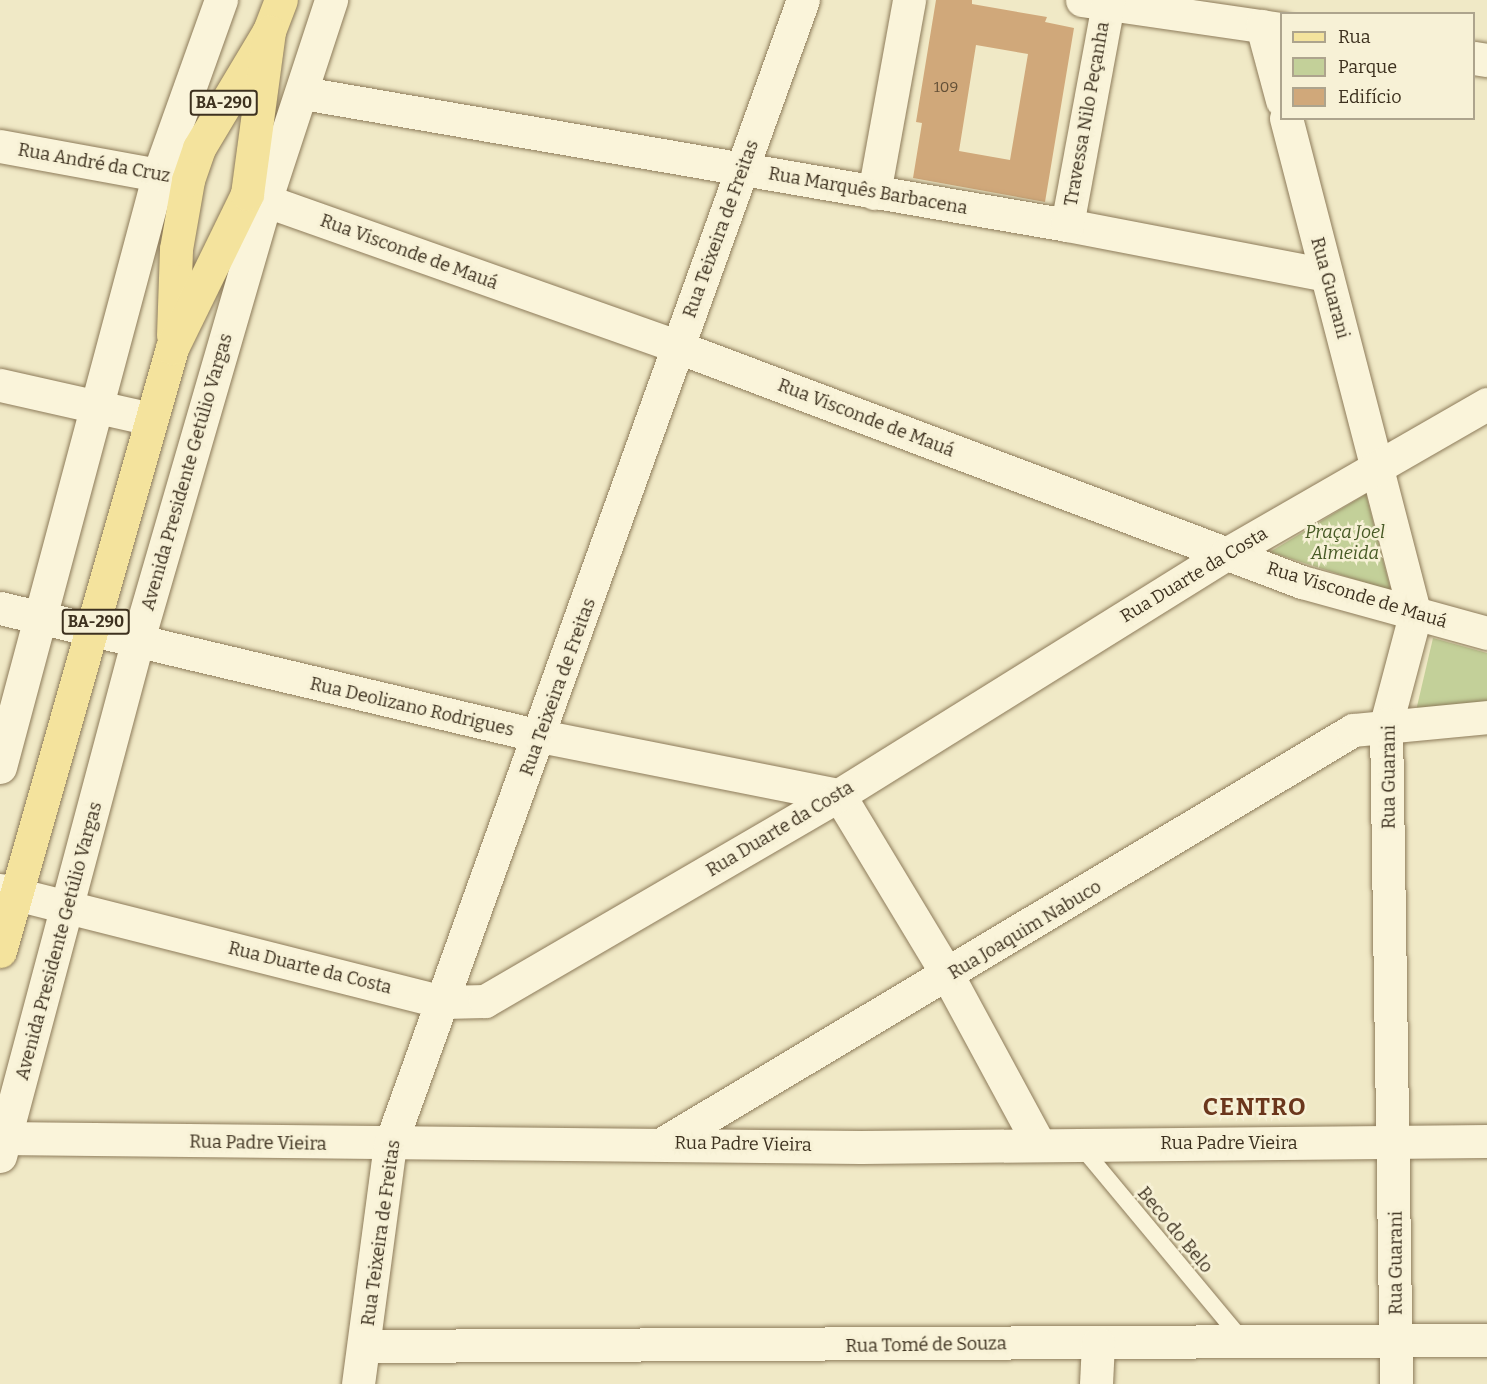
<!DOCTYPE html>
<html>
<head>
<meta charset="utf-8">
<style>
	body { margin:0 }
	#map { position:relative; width:1487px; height:1384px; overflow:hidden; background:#f0e9c6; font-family:Bitter,serif }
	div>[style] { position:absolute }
	.green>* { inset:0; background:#c3d099 }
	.building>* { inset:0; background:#d0a87a }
	.roads { filter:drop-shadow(0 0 2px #8d7b5a) drop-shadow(0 0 2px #8d7b5a) }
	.lane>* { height:16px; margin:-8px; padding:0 8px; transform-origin:8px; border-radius:8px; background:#faf4da }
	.street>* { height:33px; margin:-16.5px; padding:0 16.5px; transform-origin:16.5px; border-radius:16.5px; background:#faf4da }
	.secondary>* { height:33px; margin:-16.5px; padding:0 16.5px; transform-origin:16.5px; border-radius:16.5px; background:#faf4da }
	.primary>* { height:33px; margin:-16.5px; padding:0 16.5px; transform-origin:16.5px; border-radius:16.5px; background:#f4e39d }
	span { translate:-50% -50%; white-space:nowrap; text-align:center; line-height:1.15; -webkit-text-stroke:5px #f7f1d6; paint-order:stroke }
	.number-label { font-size:15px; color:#624f36 }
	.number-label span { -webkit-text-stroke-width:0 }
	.shield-label span { padding:2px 4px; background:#f7f1d6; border:2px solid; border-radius:4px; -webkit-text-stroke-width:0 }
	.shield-label { font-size:16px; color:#3d311f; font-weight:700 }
	.street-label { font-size:18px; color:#3d311f }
	.park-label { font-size:18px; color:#475a25; font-style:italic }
	.district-label { font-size:24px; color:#6b361c; font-weight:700; letter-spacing:1.5px }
	.legend { position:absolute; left:1280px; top:12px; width:195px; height:108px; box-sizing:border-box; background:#f7f1d6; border:2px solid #ada48d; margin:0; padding:8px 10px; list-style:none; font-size:18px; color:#3d311f }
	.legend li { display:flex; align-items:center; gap:12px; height:30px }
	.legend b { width:30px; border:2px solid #ada48d }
</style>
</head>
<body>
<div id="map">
	<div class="green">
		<div style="clip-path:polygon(1366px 494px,1391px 591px,1270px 552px)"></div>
		<div style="clip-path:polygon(1433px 638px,1487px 653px,1487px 704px,1415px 715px)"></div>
	</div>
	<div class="building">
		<div style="clip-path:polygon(evenodd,936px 0,972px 0,972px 4px,1047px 17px,1045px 22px,1074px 28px,1045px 202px,913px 178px,922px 123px,916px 122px,936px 0,976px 45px,1028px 54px,1010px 160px,959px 151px,976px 45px)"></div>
	</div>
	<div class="roads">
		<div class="lane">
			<div style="left:1079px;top:1144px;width:256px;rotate:50.2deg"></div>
		</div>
		<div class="street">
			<div style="left:1082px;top:0;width:202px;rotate:8.3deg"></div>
			<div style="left:1262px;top:26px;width:77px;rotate:74.9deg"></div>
			<div style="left:1474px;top:58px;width:13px;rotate:9deg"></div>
			<div style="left:303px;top:93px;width:775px;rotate:9.8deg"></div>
			<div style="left:1067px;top:225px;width:264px;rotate:10.9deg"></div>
			<div style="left:1286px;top:118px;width:513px;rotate:75.45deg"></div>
			<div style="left:1415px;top:615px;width:113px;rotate:104.9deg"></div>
			<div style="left:1386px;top:724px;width:660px;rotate:89.13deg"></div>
			<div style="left:0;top:146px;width:189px;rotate:10.4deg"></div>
			<div style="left:874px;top:193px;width:196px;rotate:-79.7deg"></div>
			<div style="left:247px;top:194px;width:457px;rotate:19.5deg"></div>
			<div style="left:678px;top:347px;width:667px;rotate:20.64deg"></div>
			<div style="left:1302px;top:582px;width:192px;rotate:15.4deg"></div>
			<div style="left:1067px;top:225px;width:225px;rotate:-79.5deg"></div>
			<div style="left:0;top:385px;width:155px;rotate:12.7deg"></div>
			<div style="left:0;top:608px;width:555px;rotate:13.34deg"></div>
			<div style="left:540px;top:736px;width:305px;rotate:11.2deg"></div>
			<div style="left:839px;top:795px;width:211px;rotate:58.9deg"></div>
			<div style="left:948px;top:976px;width:191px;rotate:61.6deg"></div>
			<div style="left:0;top:890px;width:457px;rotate:14.2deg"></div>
			<div style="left:443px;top:1002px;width:42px;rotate:-1.4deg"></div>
			<div style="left:485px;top:1001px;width:410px;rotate:-30.2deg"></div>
			<div style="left:839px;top:795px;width:456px;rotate:-31.9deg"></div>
			<div style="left:1226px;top:554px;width:301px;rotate:-29.9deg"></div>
			<div style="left:0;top:1138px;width:861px;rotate:0.6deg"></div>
			<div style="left:861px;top:1147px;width:626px;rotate:-0.55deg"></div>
			<div style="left:665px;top:1142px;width:802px;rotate:-30.91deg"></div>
			<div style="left:1353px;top:730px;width:135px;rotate:-5.5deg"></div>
			<div style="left:365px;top:1346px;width:1122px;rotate:-0.31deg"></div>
			<div style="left:358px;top:1384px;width:241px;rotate:-82.4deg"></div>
			<div style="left:390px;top:1145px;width:1217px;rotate:-70.17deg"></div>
			<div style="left:1096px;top:1384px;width:41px;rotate:-87.2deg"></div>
		</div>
		<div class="secondary">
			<div style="left:0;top:767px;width:615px;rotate:-75.01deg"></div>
			<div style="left:159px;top:173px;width:184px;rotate:-70.3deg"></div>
			<div style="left:0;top:1156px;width:531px;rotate:-75.05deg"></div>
			<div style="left:137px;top:643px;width:460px;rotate:-73.8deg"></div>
			<div style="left:265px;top:201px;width:212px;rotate:-71.8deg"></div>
		</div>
		<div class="primary">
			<div style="left:173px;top:335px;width:86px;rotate:-88deg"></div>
			<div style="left:176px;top:249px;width:70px;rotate:-80.1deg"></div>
			<div style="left:188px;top:180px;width:34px;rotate:-71deg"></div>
			<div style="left:199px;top:148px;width:136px;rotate:-59.1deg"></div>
			<div style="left:269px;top:31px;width:33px;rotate:-69deg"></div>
			<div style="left:0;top:951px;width:627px;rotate:-74.08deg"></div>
			<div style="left:172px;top:348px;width:171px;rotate:-64deg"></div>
			<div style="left:247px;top:194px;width:164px;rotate:-82.3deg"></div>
		</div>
	</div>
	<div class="number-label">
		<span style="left:946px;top:88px">109</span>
	</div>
	<div class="shield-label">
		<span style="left:224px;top:103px">BA-290</span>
		<span style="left:96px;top:622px">BA-290</span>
	</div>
	<div class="street-label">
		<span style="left:1087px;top:114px;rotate:-80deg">Travessa Nilo Peçanha</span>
		<span style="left:94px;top:163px;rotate:10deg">Rua André da Cruz</span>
		<span style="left:868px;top:191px;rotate:10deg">Rua Marquês Barbacena</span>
		<span style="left:721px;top:229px;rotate:-70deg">Rua Teixeira de Freitas</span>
		<span style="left:409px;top:252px;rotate:20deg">Rua Visconde de Mauá</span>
		<span style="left:1330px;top:288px;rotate:75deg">Rua Guarani</span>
		<span style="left:866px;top:418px;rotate:21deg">Rua Visconde de Mauá</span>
		<span style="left:187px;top:472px;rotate:-74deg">Avenida Presidente Getúlio Vargas</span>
		<span style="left:1194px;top:575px;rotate:-31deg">Rua Duarte da Costa</span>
		<span style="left:1357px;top:595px;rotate:17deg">Rua Visconde de Mauá</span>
		<span style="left:558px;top:687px;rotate:-70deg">Rua Teixeira de Freitas</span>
		<span style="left:412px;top:707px;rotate:13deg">Rua Deolizano Rodrigues</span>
		<span style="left:1389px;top:777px;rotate:-90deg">Rua Guarani</span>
		<span style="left:780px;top:829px;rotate:-31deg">Rua Duarte da Costa</span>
		<span style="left:1025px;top:930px;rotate:-31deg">Rua Joaquim Nabuco</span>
		<span style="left:59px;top:941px;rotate:-75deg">Avenida Presidente Getúlio Vargas</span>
		<span style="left:310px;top:968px;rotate:14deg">Rua Duarte da Costa</span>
		<span style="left:258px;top:1143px;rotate:1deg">Rua Padre Vieira</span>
		<span style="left:1229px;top:1143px">Rua Padre Vieira</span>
		<span style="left:743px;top:1144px;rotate:1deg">Rua Padre Vieira</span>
		<span style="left:1175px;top:1230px;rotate:50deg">Beco do Belo</span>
		<span style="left:381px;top:1233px;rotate:-82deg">Rua Teixeira de Freitas</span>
		<span style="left:1396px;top:1263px;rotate:-90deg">Rua Guarani</span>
		<span style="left:926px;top:1345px;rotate:-1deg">Rua Tomé de Souza</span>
	</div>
	<div class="park-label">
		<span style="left:1345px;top:543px">Praça Joel<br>Almeida</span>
	</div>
	<div class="district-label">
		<span style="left:1255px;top:1108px">CENTRO</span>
	</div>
	<ul class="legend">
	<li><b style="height:8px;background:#f4e39d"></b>Rua</li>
	<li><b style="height:16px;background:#c3d099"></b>Parque</li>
	<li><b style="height:16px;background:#d0a87a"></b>Edifício</li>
	</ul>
</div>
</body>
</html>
